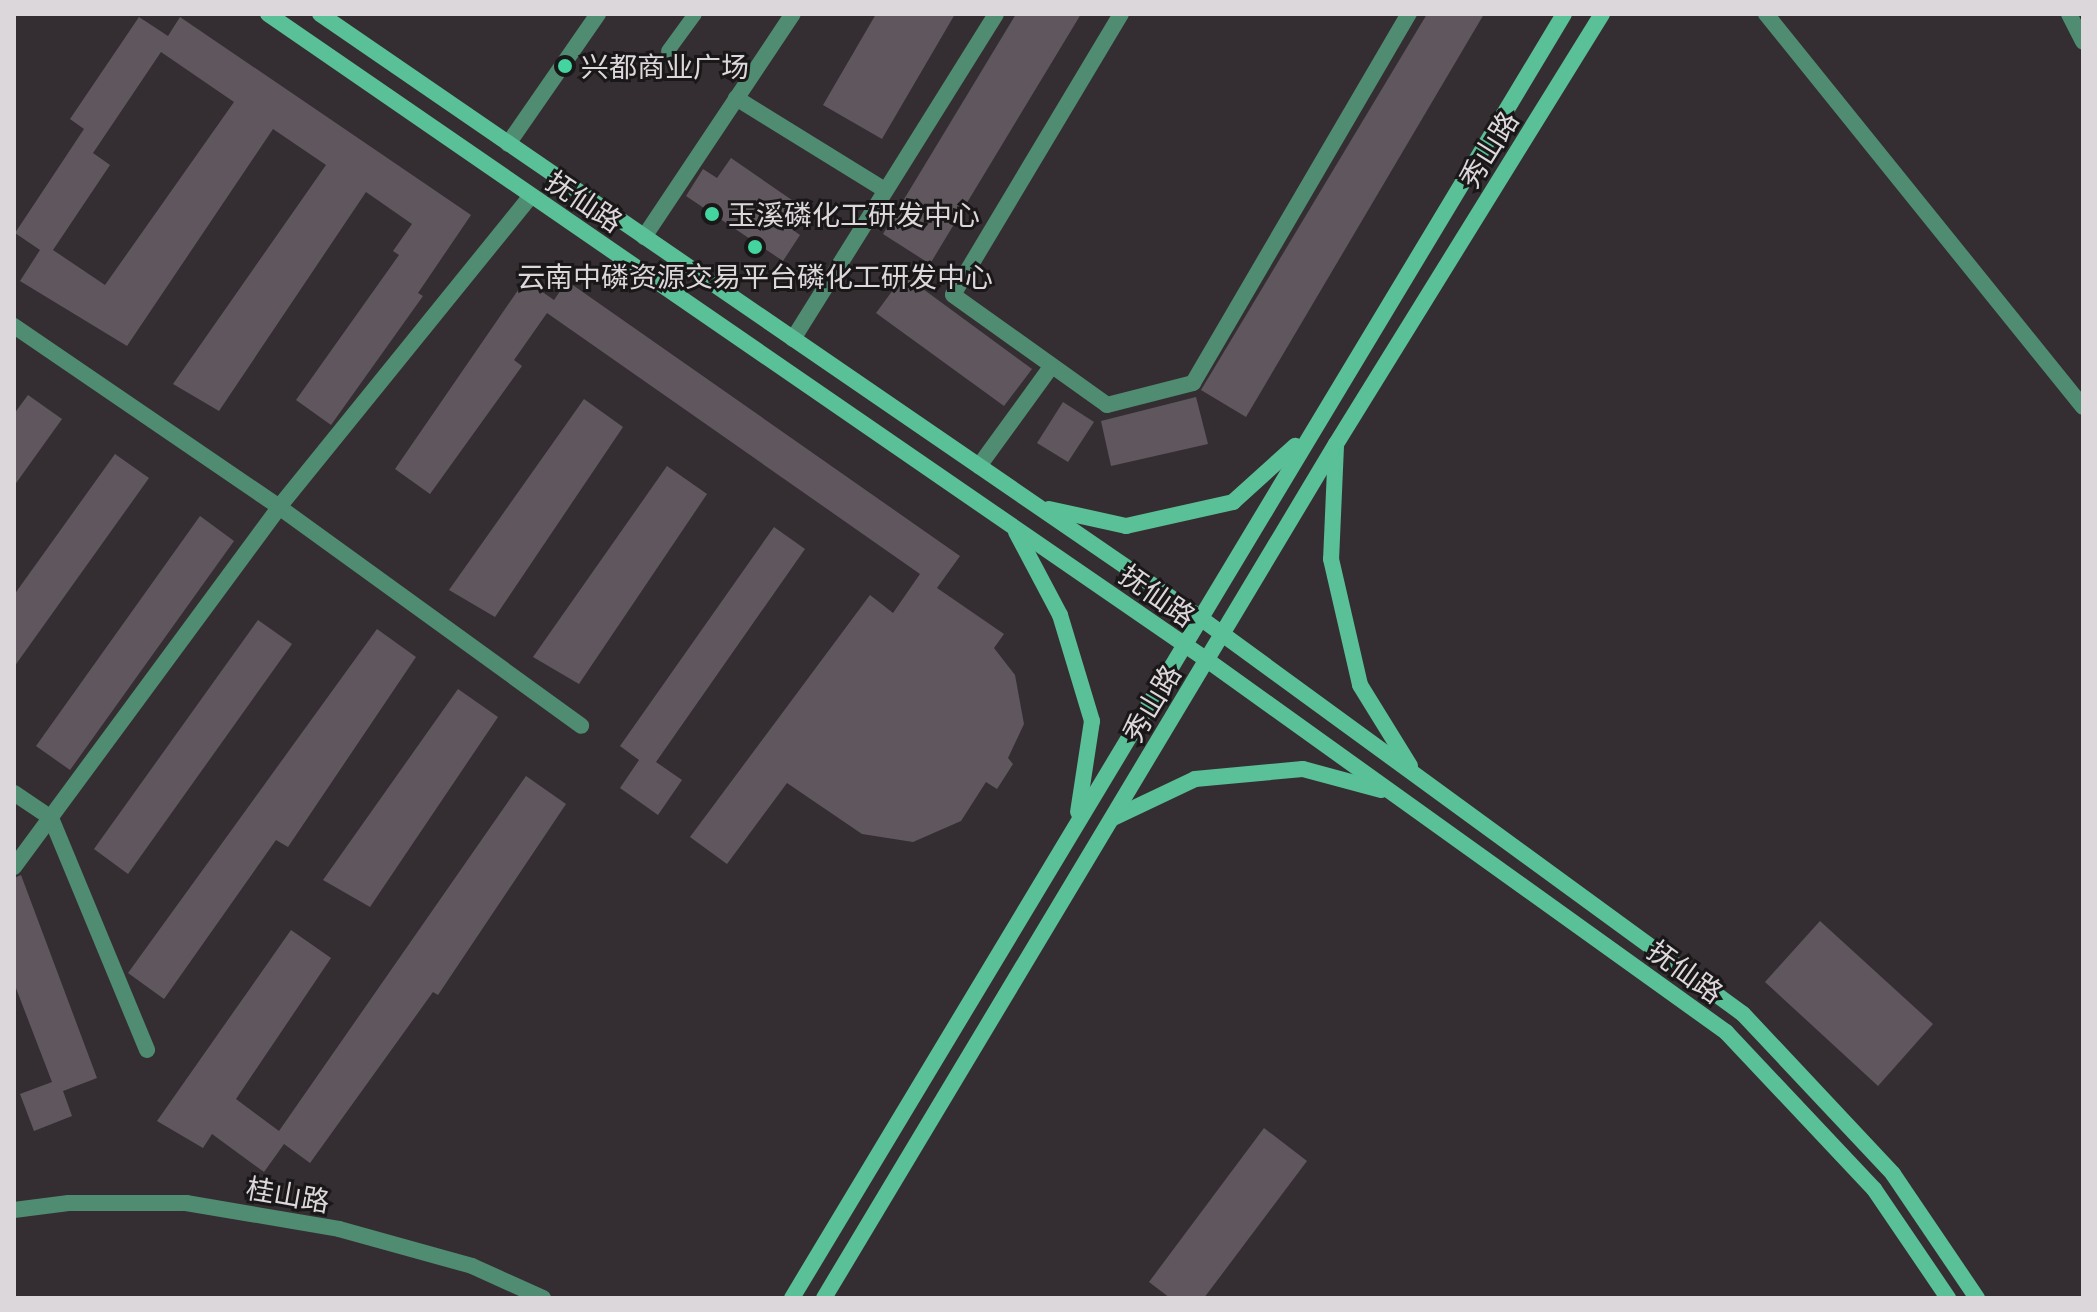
<!DOCTYPE html>
<html>
<head>
<meta charset="utf-8">
<style>
	body { margin:0 }
	#map { position:relative; width:2097px; height:1312px; overflow:hidden; background:#342e33; font-family:Commissioner,"Noto Sans SC",sans-serif }
	div>[style] { position:absolute }
	.building>* { inset:0; background:#5f575d }
	.lane>* { height:14px; margin:-7px; padding:0 7px; transform-origin:7px; border-radius:7px; background:#4f8c72 }
	.street>* { height:16px; margin:-8px; padding:0 8px; transform-origin:8px; border-radius:8px; background:#4f8c72 }
	.secondary>* { height:16px; margin:-8px; padding:0 8px; transform-origin:8px; border-radius:8px; background:#59c097 }
	.dots>* { width:22px; height:22px; translate:-50% -50%; box-sizing:border-box; border:4px solid #1a1719; border-radius:50% }
	span { translate:-50% -50%; white-space:nowrap; text-align:center; line-height:1.15; -webkit-text-stroke:6px #1a1719; paint-order:stroke }
	.poi-label { font-size:28px; color:#dbd7da }
	.left { translate:0 -50%; text-align:left }
	.street-label { font-size:28px; color:#dbd7da }
	.frame { position:absolute; inset:0; border:16px solid #dbd7da; pointer-events:none }
</style>
</head>
<body>
<div id="map">
	<div class="building">
		<div style="clip-path:polygon(876px 14px,955px 14px,882px 139px,823px 105px)"></div>
		<div style="clip-path:polygon(1016px 14px,1081px 14px,930px 264px,883px 234px)"></div>
		<div style="clip-path:polygon(1427px 14px,1484px 14px,1246px 417px,1201px 390px)"></div>
		<div style="clip-path:polygon(evenodd,139px 17px,168px 36px,180px 17px,471px 215px,418px 293px,423px 296px,331px 425px,296px 400px,399px 255px,393px 251px,412px 224px,366px 192px,219px 411px,173px 384px,326px 165px,273px 129px,127px 346px,20px 281px,40px 250px,15px 233px,84px 129px,70px 119px,139px 17px,161px 52px,234px 102px,105px 285px,53px 250px,110px 165px,93px 153px,161px 52px)"></div>
		<div style="clip-path:polygon(731px 158px,802px 207px,789px 227px,800px 235px,783px 261px,686px 196px,703px 169px,717px 178px)"></div>
		<div style="clip-path:polygon(904px 275px,1032px 369px,1004px 406px,876px 313px)"></div>
		<div style="clip-path:polygon(525px 280px,554px 300px,567px 281px,960px 556px,937px 588px,1004px 634px,994px 648px,1015px 675px,1024px 724px,1008px 758px,1013px 764px,997px 789px,986px 782px,961px 821px,913px 842px,862px 834px,787px 783px,727px 864px,690px 837px,870px 595px,893px 613px,920px 574px,547px 313px,514px 360px,522px 366px,430px 494px,395px 469px)"></div>
		<div style="clip-path:polygon(28px 395px,62px 419px,14px 486px,14px 414px)"></div>
		<div style="clip-path:polygon(1196px 397px,1208px 444px,1111px 466px,1101px 421px)"></div>
		<div style="clip-path:polygon(584px 399px,623px 427px,495px 617px,449px 590px)"></div>
		<div style="clip-path:polygon(1063px 402px,1094px 422px,1068px 462px,1037px 443px)"></div>
		<div style="clip-path:polygon(115px 454px,149px 478px,14px 667px,14px 595px)"></div>
		<div style="clip-path:polygon(667px 466px,707px 494px,579px 684px,533px 657px)"></div>
		<div style="clip-path:polygon(200px 516px,234px 541px,70px 770px,36px 746px)"></div>
		<div style="clip-path:polygon(774px 527px,805px 549px,656px 762px,682px 780px,658px 815px,620px 788px,639px 760px,620px 746px)"></div>
		<div style="clip-path:polygon(258px 620px,292px 644px,128px 874px,94px 849px)"></div>
		<div style="clip-path:polygon(377px 629px,416px 657px,288px 847px,276px 840px,164px 999px,128px 973px)"></div>
		<div style="clip-path:polygon(458px 689px,498px 717px,370px 907px,323px 880px)"></div>
		<div style="clip-path:polygon(526px 776px,566px 804px,438px 995px,433px 992px,310px 1163px,284px 1144px,264px 1172px,212px 1134px,203px 1148px,157px 1121px,291px 930px,331px 958px,236px 1099px,279px 1131px)"></div>
		<div style="clip-path:polygon(21px 875px,97px 1078px,63px 1091px,72px 1116px,34px 1131px,20px 1094px,52px 1082px,14px 983px,14px 878px)"></div>
		<div style="clip-path:polygon(1820px 921px,1933px 1024px,1878px 1086px,1765px 982px)"></div>
		<div style="clip-path:polygon(1264px 1128px,1307px 1161px,1204px 1298px,1170px 1298px,1149px 1282px)"></div>
	</div>
	<div class="lane">
		<div style="left:668px;top:51px;width:46px;rotate:-53.9deg"></div>
	</div>
	<div class="street">
		<div style="left:1121px;top:14px;width:327px;rotate:120.9deg"></div>
		<div style="left:953px;top:295px;width:189px;rotate:35.5deg"></div>
		<div style="left:1107px;top:405px;width:89px;rotate:-14.3deg"></div>
		<div style="left:1193px;top:383px;width:428px;rotate:-59.7deg"></div>
		<div style="left:1766px;top:14px;width:505px;rotate:51.11deg"></div>
		<div style="left:2069px;top:14px;width:31px;rotate:63deg"></div>
		<div style="left:736px;top:98px;width:175px;rotate:31.7deg"></div>
		<div style="left:508px;top:144px;width:158px;rotate:-55.3deg"></div>
		<div style="left:644px;top:237px;width:268px;rotate:-56.3deg"></div>
		<div style="left:14px;top:326px;width:321px;rotate:34.3deg"></div>
		<div style="left:279px;top:507px;width:373px;rotate:35.9deg"></div>
		<div style="left:793px;top:339px;width:383px;rotate:-58deg"></div>
		<div style="left:979px;top:466px;width:122px;rotate:-54deg"></div>
		<div style="left:14px;top:793px;width:45px;rotate:34deg"></div>
		<div style="left:51px;top:818px;width:251px;rotate:67.5deg"></div>
		<div style="left:14px;top:867px;width:447px;rotate:-53.6deg"></div>
		<div style="left:279px;top:507px;width:400px;rotate:-51deg"></div>
		<div style="left:14px;top:1210px;width:55px;rotate:-7.3deg"></div>
		<div style="left:69px;top:1203px;width:117px"></div>
		<div style="left:186px;top:1203px;width:155px;rotate:9.6deg"></div>
		<div style="left:339px;top:1229px;width:138px;rotate:15.5deg"></div>
		<div style="left:472px;top:1266px;width:78px;rotate:24.3deg"></div>
	</div>
	<div class="secondary">
		<div style="left:268px;top:14px;width:1140px;rotate:34.53deg"></div>
		<div style="left:1207px;top:660px;width:639px;rotate:35.63deg"></div>
		<div style="left:1726px;top:1032px;width:216px;rotate:46.7deg"></div>
		<div style="left:1874px;top:1189px;width:132px;rotate:55.8deg"></div>
		<div style="left:320px;top:14px;width:1066px;rotate:34.45deg"></div>
		<div style="left:1199px;top:617px;width:673px;rotate:36.12deg"></div>
		<div style="left:1743px;top:1014px;width:219px;rotate:46.8deg"></div>
		<div style="left:1893px;top:1174px;width:150px;rotate:55.9deg"></div>
		<div style="left:1336px;top:446px;width:113px;rotate:92.5deg"></div>
		<div style="left:1331px;top:559px;width:129px;rotate:77deg"></div>
		<div style="left:1360px;top:685px;width:95px;rotate:58.3deg"></div>
		<div style="left:1049px;top:509px;width:79px;rotate:12.4deg"></div>
		<div style="left:1126px;top:526px;width:110px;rotate:-12.6deg"></div>
		<div style="left:1233px;top:502px;width:84px;rotate:-42.1deg"></div>
		<div style="left:1016px;top:532px;width:94px;rotate:62.1deg"></div>
		<div style="left:1060px;top:615px;width:111px;rotate:73.2deg"></div>
		<div style="left:1092px;top:721px;width:92px;rotate:98.7deg"></div>
		<div style="left:1113px;top:818px;width:91px;rotate:-25.4deg"></div>
		<div style="left:1195px;top:779px;width:108px;rotate:-5.3deg"></div>
		<div style="left:1303px;top:769px;width:81px;rotate:15.1deg"></div>
		<div style="left:792px;top:1298px;width:1498px;rotate:-58.98deg"></div>
		<div style="left:824px;top:1298px;width:996px;rotate:-59.06deg"></div>
		<div style="left:1336px;top:444px;width:506px;rotate:-58.26deg"></div>
	</div>
	<div class="dots">
		<div style="left:565px;top:66px;background:#44d4a0"></div>
		<div style="left:712px;top:214px;background:#44d4a0"></div>
		<div style="left:755px;top:247px;background:#44d4a0"></div>
	</div>
	<div class="poi-label">
		<span class="left" style="left:581px;top:66px">兴都商业广场</span>
		<span class="left" style="left:728px;top:214px">玉溪磷化工研发中心</span>
		<span style="left:755px;top:276px">云南中磷资源交易平台磷化工研发中心</span>
	</div>
	<div class="street-label">
		<span style="left:1488px;top:149px;rotate:-58deg">秀山路</span>
		<span style="left:585px;top:201px;rotate:34deg">抚仙路</span>
		<span style="left:1158px;top:595px;rotate:35deg">抚仙路</span>
		<span style="left:1151px;top:703px;rotate:-59deg">秀山路</span>
		<span style="left:1686px;top:971px;rotate:36deg">抚仙路</span>
		<span style="left:288px;top:1194px;rotate:10deg">桂山路</span>
	</div>
	<div class="frame"></div>
</div>
</body>
</html>
